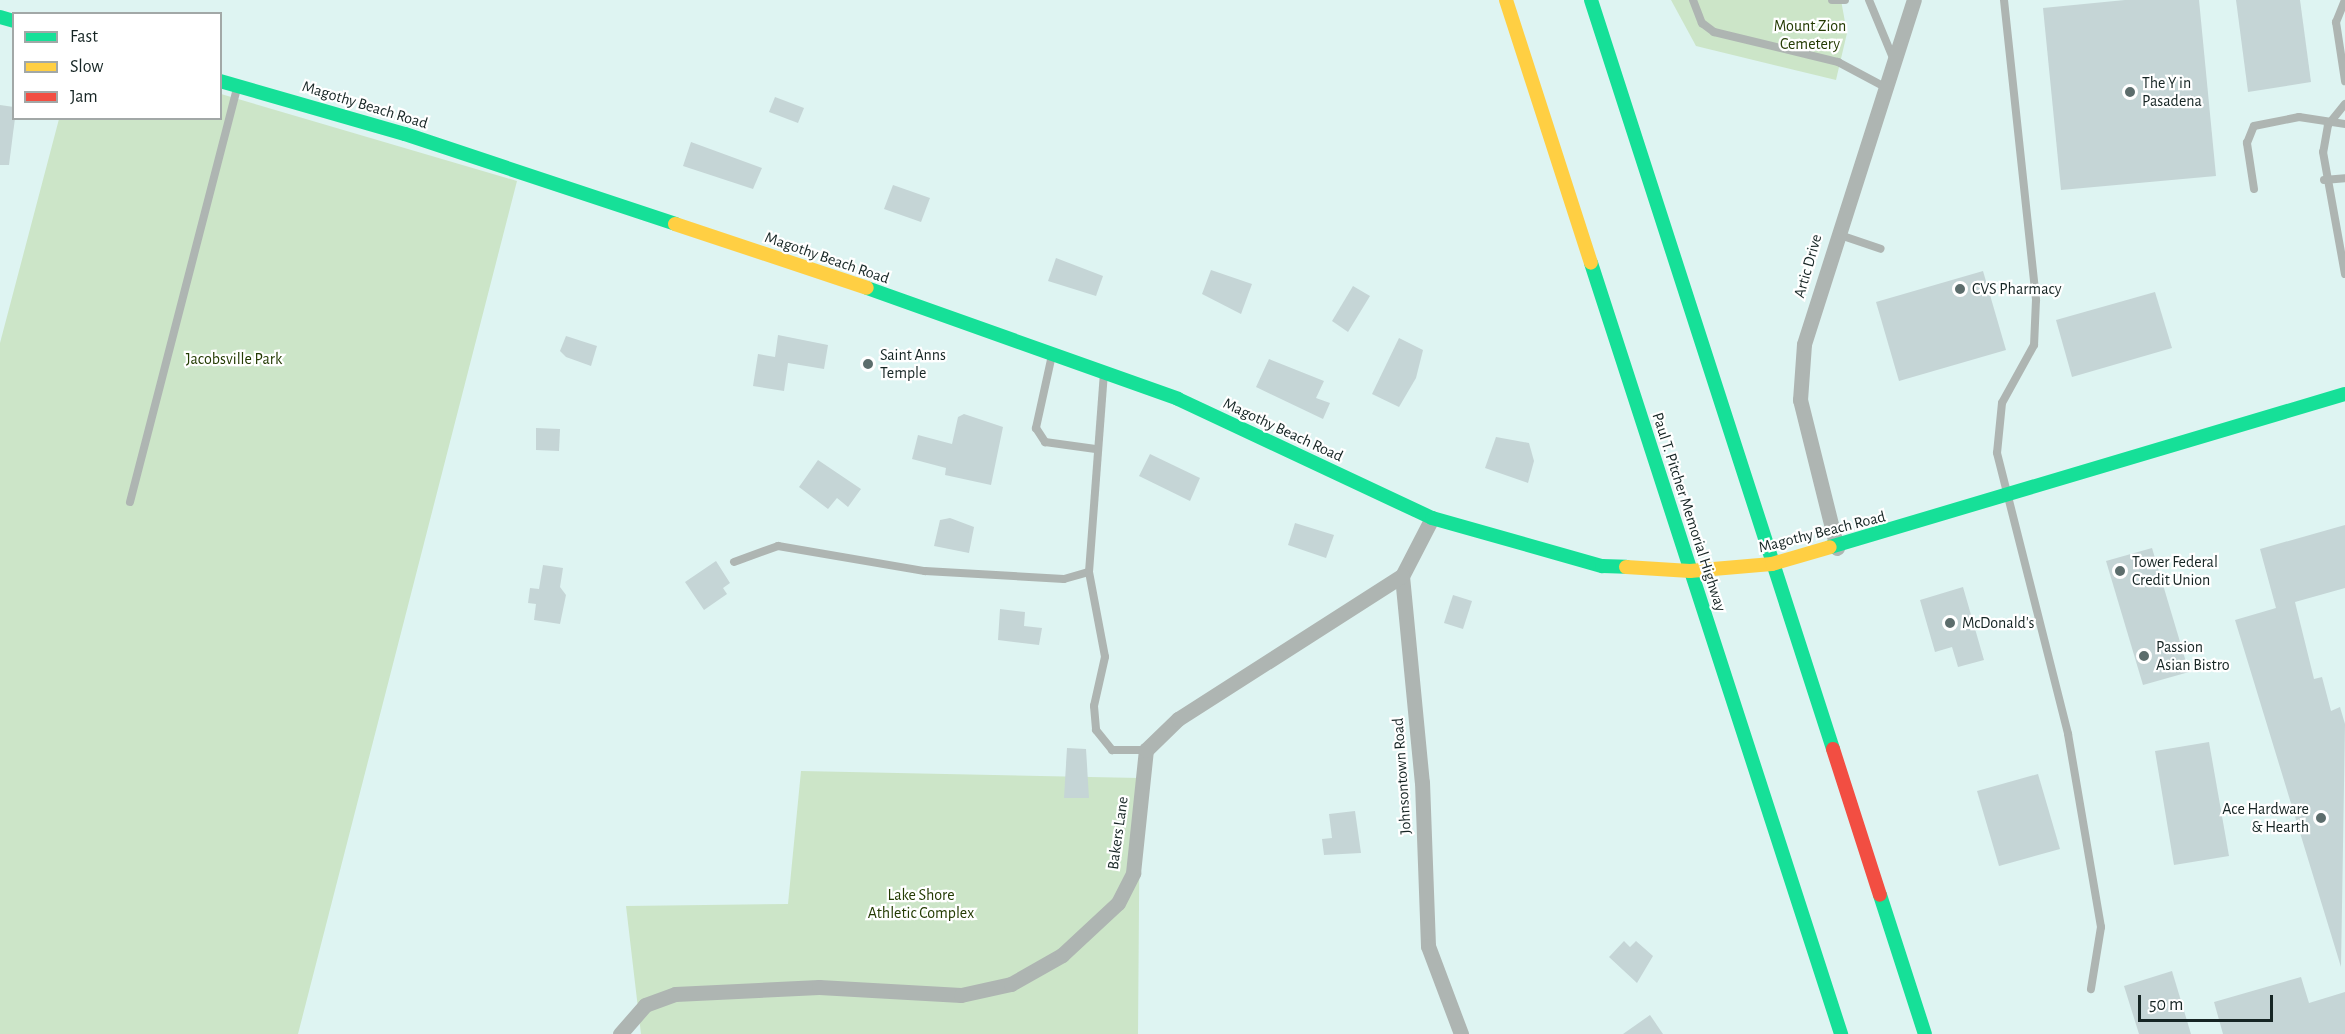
<!DOCTYPE html>
<html>
<head>
<meta charset="utf-8">
<style>
	body { margin:0 }
	#map { position:relative; width:2345px; height:1034px; overflow:hidden; background:#def4f2; font-family:"Alegreya Sans",sans-serif }
	div>[style] { position:absolute }
	.green>* { inset:0; background:#cce5c8 }
	.building>* { inset:0; background:#c5d5d6 }
	.lane>* { height:8px; margin:-4px; padding:0 4px; transform-origin:4px; border-radius:4px; background:#aeb5b2 }
	.street>* { height:15px; margin:-7.5px; padding:0 7.5px; transform-origin:7.5px; border-radius:7.5px; background:#aeb5b2 }
	.fast>* { height:14px; margin:-7px; padding:0 7px; transform-origin:7px; border-radius:7px; background:#16e098 }
	.slow>* { height:14px; margin:-7px; padding:0 7px; transform-origin:7px; border-radius:7px; background:#ffcf43 }
	.jam>* { height:14px; margin:-7px; padding:0 7px; transform-origin:7px; border-radius:7px; background:#f24e42 }
	.dots>* { width:16px; height:16px; translate:-50% -50%; box-sizing:border-box; border:3px solid #fff; border-radius:50% }
	span { translate:-50% -50%; white-space:nowrap; text-align:center; line-height:1.15; -webkit-text-stroke:4.5px #fff; paint-order:stroke }
	.park-label { font-size:16px; color:#243b03 }
	.poi-label { font-size:16px; color:#162524 }
	.left { translate:0 -50%; text-align:left }
	.right { translate:-100% -50%; text-align:right }
	.street-label { font-size:16px; color:#162524 }
	.legend { position:absolute; left:12px; top:12px; width:210px; height:108px; box-sizing:border-box; background:#fff; border:2px solid #a2a8a7; margin:0; padding:8px 10px; list-style:none; font-size:18px; color:#162524 }
	.legend li { display:flex; align-items:center; gap:12px; height:30px }
	.legend b { width:30px; border:2px solid #a2a8a7 }
	.scale { position:absolute; left:2138px; top:995px; width:135px; height:27px; box-sizing:border-box; border:3px solid #162524; border-top:0; padding-left:8px; font-size:18px; line-height:21px; white-space:nowrap; color:#162524; -webkit-text-stroke:4px #fff; paint-order:stroke }
</style>
</head>
<body>
<div id="map">
	<div class="green">
		<div style="clip-path:polygon(1671px 0,1841px 0,1847px 33px,1836px 80px,1696px 46px)"></div>
		<div style="clip-path:polygon(221px 94px,517px 181px,298px 1034px,0 1034px,0 343px,59px 119px,220px 118px)"></div>
		<div style="clip-path:polygon(801px 771px,1140px 778px,1138px 1034px,641px 1034px,626px 906px,788px 904px)"></div>
	</div>
	<div class="building">
		<div style="clip-path:polygon(2125px 0,2199px 0,2216px 176px,2061px 190px,2043px 8px)"></div>
		<div style="clip-path:polygon(2236px 0,2300px 0,2311px 82px,2248px 92px)"></div>
		<div style="clip-path:polygon(775px 97px,804px 108px,798px 123px,769px 112px)"></div>
		<div style="clip-path:polygon(0 105px,14px 107px,15px 118px,9px 165px,0 165px)"></div>
		<div style="clip-path:polygon(691px 142px,762px 168px,753px 189px,683px 166px)"></div>
		<div style="clip-path:polygon(893px 185px,930px 198px,921px 222px,884px 209px)"></div>
		<div style="clip-path:polygon(1056px 258px,1103px 276px,1096px 296px,1048px 281px)"></div>
		<div style="clip-path:polygon(1211px 270px,1252px 284px,1241px 314px,1202px 294px)"></div>
		<div style="clip-path:polygon(1983px 271px,2006px 350px,1899px 381px,1876px 302px)"></div>
		<div style="clip-path:polygon(1353px 286px,1370px 296px,1348px 332px,1332px 321px)"></div>
		<div style="clip-path:polygon(2155px 292px,2172px 348px,2072px 377px,2056px 320px)"></div>
		<div style="clip-path:polygon(778px 335px,828px 345px,824px 369px,788px 363px,784px 391px,753px 386px,758px 354px,775px 357px)"></div>
		<div style="clip-path:polygon(566px 336px,597px 346px,591px 366px,566px 357px,560px 351px)"></div>
		<div style="clip-path:polygon(1399px 338px,1423px 350px,1416px 378px,1399px 407px,1372px 394px)"></div>
		<div style="clip-path:polygon(1269px 359px,1324px 381px,1316px 398px,1330px 403px,1323px 419px,1256px 387px)"></div>
		<div style="clip-path:polygon(964px 414px,1003px 427px,991px 485px,945px 475px,946px 468px,912px 459px,918px 435px,952px 444px,958px 417px)"></div>
		<div style="clip-path:polygon(536px 428px,560px 429px,559px 451px,536px 450px)"></div>
		<div style="clip-path:polygon(1496px 437px,1529px 443px,1534px 461px,1528px 483px,1485px 468px)"></div>
		<div style="clip-path:polygon(1150px 454px,1200px 478px,1190px 501px,1139px 476px)"></div>
		<div style="clip-path:polygon(818px 460px,861px 489px,848px 507px,837px 498px,828px 509px,799px 487px)"></div>
		<div style="clip-path:polygon(950px 518px,974px 527px,969px 553px,934px 546px,940px 520px)"></div>
		<div style="clip-path:polygon(1295px 523px,1334px 535px,1326px 558px,1288px 545px)"></div>
		<div style="clip-path:polygon(2345px 525px,2345px 588px,2295px 602px,2314px 679px,2322px 677px,2331px 711px,2340px 707px,2345px 724px,2341px 967px,2235px 620px,2276px 608px,2260px 549px)"></div>
		<div style="clip-path:polygon(2152px 548px,2189px 672px,2143px 685px,2106px 561px)"></div>
		<div style="clip-path:polygon(716px 561px,730px 583px,723px 588px,727px 594px,704px 610px,685px 582px)"></div>
		<div style="clip-path:polygon(543px 565px,563px 568px,560px 587px,566px 595px,560px 624px,534px 620px,536px 604px,528px 603px,530px 588px,539px 589px)"></div>
		<div style="clip-path:polygon(1963px 587px,1984px 660px,1958px 667px,1952px 647px,1935px 652px,1920px 600px)"></div>
		<div style="clip-path:polygon(1453px 595px,1472px 601px,1463px 629px,1444px 623px)"></div>
		<div style="clip-path:polygon(1000px 609px,1025px 612px,1024px 626px,1042px 628px,1039px 645px,998px 640px)"></div>
		<div style="clip-path:polygon(2209px 742px,2229px 856px,2174px 865px,2155px 751px)"></div>
		<div style="clip-path:polygon(1067px 748px,1086px 749px,1089px 798px,1064px 798px)"></div>
		<div style="clip-path:polygon(2038px 774px,2060px 849px,1999px 866px,1977px 791px)"></div>
		<div style="clip-path:polygon(1355px 811px,1361px 853px,1324px 855px,1322px 839px,1332px 838px,1329px 814px)"></div>
		<div style="clip-path:polygon(1624px 941px,1630px 947px,1636px 941px,1653px 956px,1637px 983px,1609px 957px)"></div>
		<div style="clip-path:polygon(2172px 971px,2191px 1034px,2139px 1034px,2124px 986px)"></div>
		<div style="clip-path:polygon(2301px 977px,2309px 1003px,2345px 992px,2345px 1034px,2223px 1034px,2214px 1002px)"></div>
		<div style="clip-path:polygon(1650px 1015px,1663px 1034px,1623px 1034px)"></div>
	</div>
	<div class="lane">
		<div style="left:1693px;top:0;width:25px;rotate:69deg"></div>
		<div style="left:1702px;top:23px;width:15px;rotate:37deg"></div>
		<div style="left:1714px;top:32px;width:128px;rotate:13.6deg"></div>
		<div style="left:1838px;top:62px;width:51px;rotate:28.1deg"></div>
		<div style="left:1832px;top:0;width:13px"></div>
		<div style="left:1869px;top:0;width:63px;rotate:67.5deg"></div>
		<div style="left:2004px;top:0;width:302px;rotate:83.9deg"></div>
		<div style="left:2036px;top:300px;width:45px;rotate:92.5deg"></div>
		<div style="left:2034px;top:345px;width:66px;rotate:118.9deg"></div>
		<div style="left:2002px;top:403px;width:50px;rotate:95.7deg"></div>
		<div style="left:1997px;top:453px;width:290px;rotate:75.8deg"></div>
		<div style="left:2068px;top:734px;width:196px;rotate:80.3deg"></div>
		<div style="left:2101px;top:927px;width:63px;rotate:99.2deg"></div>
		<div style="left:2345px;top:0;width:24px;rotate:112deg"></div>
		<div style="left:2336px;top:22px;width:60px;rotate:81.3deg"></div>
		<div style="left:2345px;top:104px;width:27px;rotate:129deg"></div>
		<div style="left:2328px;top:125px;width:27px;rotate:100deg"></div>
		<div style="left:2323px;top:152px;width:124px;rotate:79.8deg"></div>
		<div style="left:2324px;top:180px;width:21px;rotate:-5deg"></div>
		<div style="left:2254px;top:189px;width:47px;rotate:-98.7deg"></div>
		<div style="left:2247px;top:143px;width:18px;rotate:-68deg"></div>
		<div style="left:2254px;top:126px;width:46px;rotate:-11.3deg"></div>
		<div style="left:2299px;top:117px;width:47px;rotate:8.7deg"></div>
		<div style="left:1837px;top:234px;width:46px;rotate:18.8deg"></div>
		<div style="left:1052px;top:355px;width:75px;rotate:102.4deg"></div>
		<div style="left:1036px;top:428px;width:17px;rotate:57deg"></div>
		<div style="left:1045px;top:442px;width:51px;rotate:7.8deg"></div>
		<div style="left:130px;top:502px;width:429px;rotate:-75.5deg"></div>
		<div style="left:734px;top:562px;width:47px;rotate:-20deg"></div>
		<div style="left:778px;top:546px;width:149px;rotate:9.7deg"></div>
		<div style="left:925px;top:571px;width:139px;rotate:3.3deg"></div>
		<div style="left:1064px;top:579px;width:26px;rotate:-16deg"></div>
		<div style="left:1089px;top:572px;width:199px;rotate:-85.7deg"></div>
		<div style="left:1089px;top:572px;width:86px;rotate:79.3deg"></div>
		<div style="left:1105px;top:657px;width:50px;rotate:102.7deg"></div>
		<div style="left:1094px;top:706px;width:24px;rotate:85deg"></div>
		<div style="left:1096px;top:730px;width:26px;rotate:51deg"></div>
		<div style="left:1112px;top:750px;width:34px"></div>
	</div>
	<div class="street">
		<div style="left:1432px;top:518px;width:65px;rotate:117.3deg"></div>
		<div style="left:1402px;top:576px;width:207px;rotate:84.5deg"></div>
		<div style="left:1422px;top:782px;width:164px;rotate:87.9deg"></div>
		<div style="left:1428px;top:946px;width:94px;rotate:69.4deg"></div>
		<div style="left:1837px;top:548px;width:153px;rotate:-104deg"></div>
		<div style="left:1800px;top:400px;width:56px;rotate:-85.9deg"></div>
		<div style="left:1804px;top:344px;width:361px;rotate:-72.3deg"></div>
		<div style="left:620px;top:1034px;width:38px;rotate:-49deg"></div>
		<div style="left:645px;top:1005px;width:32px;rotate:-20deg"></div>
		<div style="left:675px;top:994px;width:144px;rotate:-2.8deg"></div>
		<div style="left:819px;top:987px;width:142px;rotate:3.2deg"></div>
		<div style="left:961px;top:995px;width:51px;rotate:-12.4deg"></div>
		<div style="left:1011px;top:984px;width:59px;rotate:-29.6deg"></div>
		<div style="left:1062px;top:955px;width:76px;rotate:-42.9deg"></div>
		<div style="left:1118px;top:903px;width:34px;rotate:-63deg"></div>
		<div style="left:1133px;top:873px;width:124px;rotate:-84deg"></div>
		<div style="left:1146px;top:750px;width:45px;rotate:-44.1deg"></div>
		<div style="left:1178px;top:719px;width:266px;rotate:-32.6deg"></div>
	</div>
	<div class="fast">
		<div style="left:1591px;top:0;width:787px;rotate:72.09deg"></div>
		<div style="left:0;top:17px;width:15px;rotate:16deg"></div>
		<div style="left:220px;top:81px;width:192px;rotate:16deg"></div>
		<div style="left:405px;top:134px;width:285px;rotate:18.4deg"></div>
		<div style="left:1591px;top:263px;width:811px;rotate:72.03deg"></div>
		<div style="left:867px;top:288px;width:330px;rotate:19.6deg"></div>
		<div style="left:1178px;top:399px;width:280px;rotate:25.1deg"></div>
		<div style="left:1432px;top:518px;width:177px;rotate:15.8deg"></div>
		<div style="left:1602px;top:566px;width:24px;rotate:2deg"></div>
		<div style="left:1830px;top:547px;width:537px;rotate:-16.55deg"></div>
		<div style="left:1880px;top:895px;width:146px;rotate:72.1deg"></div>
	</div>
	<div class="slow">
		<div style="left:1506px;top:0;width:276px;rotate:72.1deg"></div>
		<div style="left:675px;top:224px;width:202px;rotate:18.4deg"></div>
		<div style="left:1626px;top:567px;width:64px;rotate:3.6deg"></div>
		<div style="left:1690px;top:571px;width:82px;rotate:-4.9deg"></div>
		<div style="left:1772px;top:564px;width:60px;rotate:-16.3deg"></div>
	</div>
	<div class="jam">
		<div style="left:1833px;top:749px;width:153px;rotate:72.2deg"></div>
	</div>
	<div class="dots">
		<div style="left:2130px;top:92px;background:#5c6d6c"></div>
		<div style="left:1960px;top:289px;background:#5c6d6c"></div>
		<div style="left:868px;top:364px;background:#5c6d6c"></div>
		<div style="left:2120px;top:571px;background:#5c6d6c"></div>
		<div style="left:1950px;top:623px;background:#5c6d6c"></div>
		<div style="left:2144px;top:656px;background:#5c6d6c"></div>
		<div style="left:2321px;top:818px;background:#5c6d6c"></div>
	</div>
	<div class="park-label">
		<span style="left:1810px;top:35px">Mount Zion<br>Cemetery</span>
		<span style="left:234px;top:359px">Jacobsville Park</span>
		<span style="left:921px;top:904px">Lake Shore<br>Athletic Complex</span>
	</div>
	<div class="poi-label">
		<span class="left" style="left:2142px;top:92px">The Y in<br>Pasadena</span>
		<span class="left" style="left:1972px;top:289px">CVS Pharmacy</span>
		<span class="left" style="left:880px;top:364px">Saint Anns<br>Temple</span>
		<span class="left" style="left:2132px;top:571px">Tower Federal<br>Credit Union</span>
		<span class="left" style="left:1962px;top:623px">McDonald's</span>
		<span class="left" style="left:2156px;top:656px">Passion<br>Asian Bistro</span>
		<span class="right" style="left:2309px;top:818px">Ace Hardware<br>&amp; Hearth</span>
	</div>
	<div class="street-label">
		<span style="left:365px;top:105px;rotate:17deg">Magothy Beach Road</span>
		<span style="left:827px;top:258px;rotate:19deg">Magothy Beach Road</span>
		<span style="left:1808px;top:266px;rotate:-74deg">Artic Drive</span>
		<span style="left:1283px;top:430px;rotate:25deg">Magothy Beach Road</span>
		<span style="left:1689px;top:512px;rotate:72deg">Paul T. Pitcher Memorial Highway</span>
		<span style="left:1822px;top:532px;rotate:-14deg">Magothy Beach Road</span>
		<span style="left:1402px;top:776px;rotate:-94deg">Johnsontown Road</span>
		<span style="left:1118px;top:833px;rotate:-82deg">Bakers Lane</span>
	</div>
	<ul class="legend">
	<li><b style="height:8px;background:#16e098"></b>Fast</li>
	<li><b style="height:8px;background:#ffcf43"></b>Slow</li>
	<li><b style="height:8px;background:#f24e42"></b>Jam</li>
	</ul>
	<div class="scale">50 m</div>
</div>
</body>
</html>
